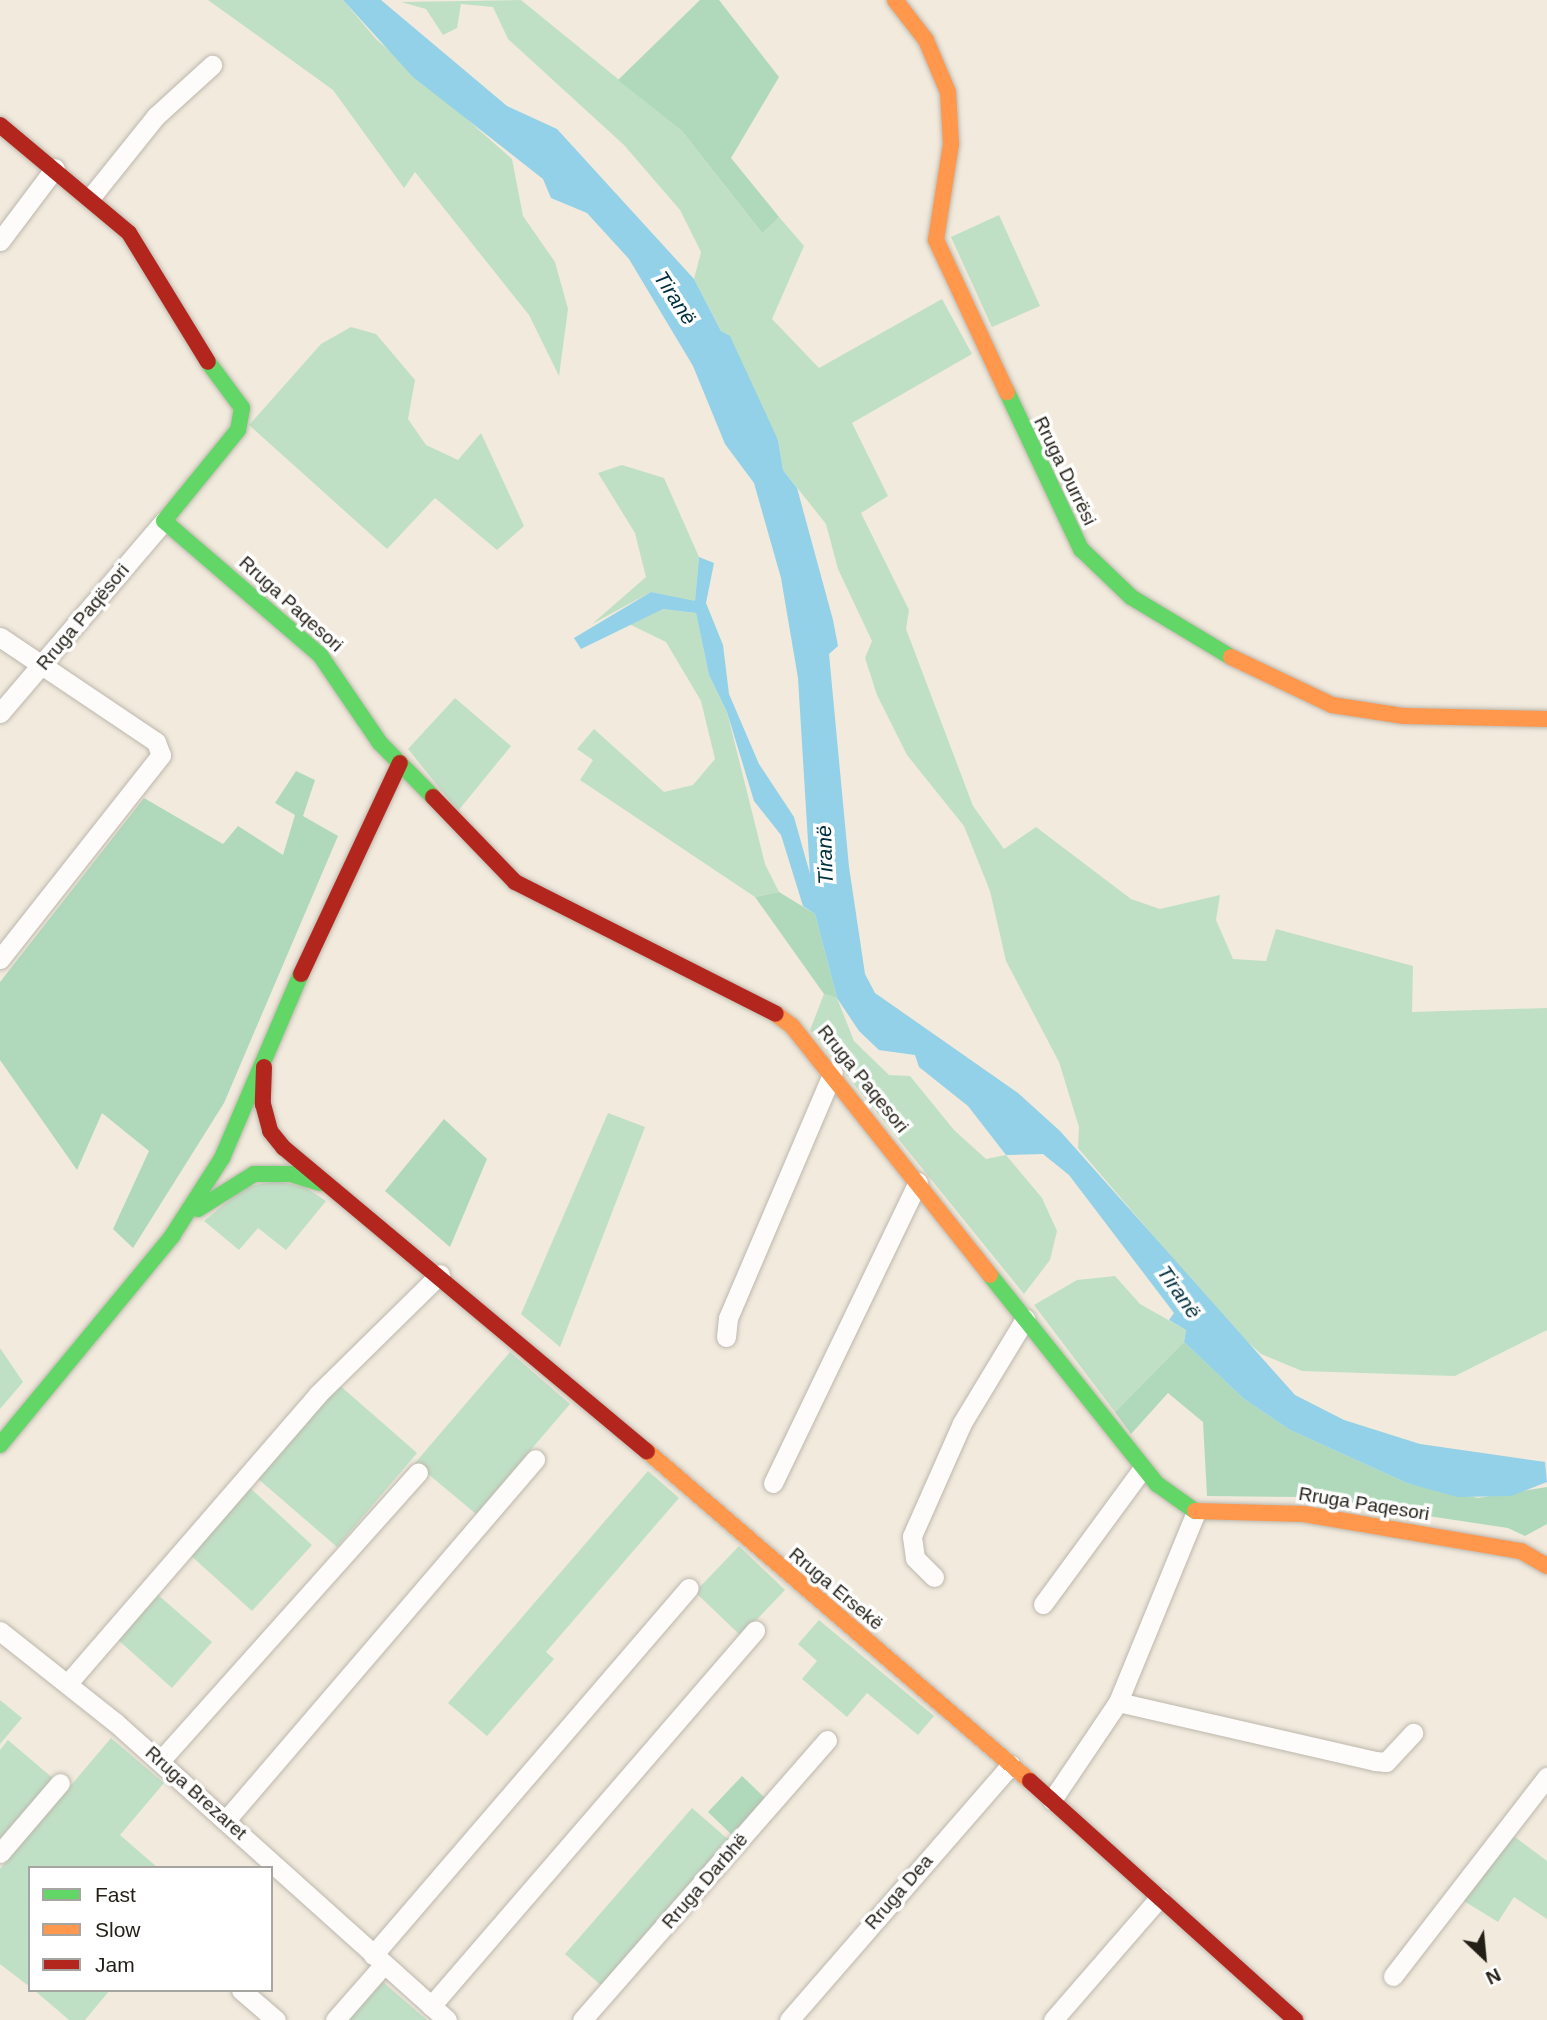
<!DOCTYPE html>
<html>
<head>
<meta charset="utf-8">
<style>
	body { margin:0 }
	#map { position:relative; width:1547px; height:2020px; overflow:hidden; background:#f1eadd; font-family:Arial,sans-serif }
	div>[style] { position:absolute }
	.green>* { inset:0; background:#c0e0c6 }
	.forest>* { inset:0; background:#b0d9bb }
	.water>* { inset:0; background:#92d1e7 }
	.roads { filter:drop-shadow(0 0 2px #bdb7ad) drop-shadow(0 0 2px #bdb7ad) }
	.street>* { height:19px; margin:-9.5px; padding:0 9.5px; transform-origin:9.5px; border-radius:9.5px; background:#fdfcfa }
	.fast>* { height:16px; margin:-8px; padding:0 8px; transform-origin:8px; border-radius:8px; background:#63d668 }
	.slow>* { height:16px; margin:-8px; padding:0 8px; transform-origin:8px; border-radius:8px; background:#ff974d }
	.jam>* { height:16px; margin:-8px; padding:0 8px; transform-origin:8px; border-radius:8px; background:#b3261e }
	span { translate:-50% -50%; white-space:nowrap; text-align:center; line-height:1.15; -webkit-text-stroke:7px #fff; paint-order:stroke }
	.street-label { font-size:19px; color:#231f16 }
	.water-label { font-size:21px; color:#022f3e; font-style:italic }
	.legend { position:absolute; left:28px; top:1866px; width:245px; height:126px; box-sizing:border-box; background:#fff; border:2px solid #a7a5a2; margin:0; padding:9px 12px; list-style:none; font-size:21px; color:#231f16 }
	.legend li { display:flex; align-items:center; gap:14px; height:35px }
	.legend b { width:35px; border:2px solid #a7a5a2 }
	.north { position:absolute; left:1449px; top:1922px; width:70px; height:70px; -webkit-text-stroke:5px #fff; paint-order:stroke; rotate:154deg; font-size:19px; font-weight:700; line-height:28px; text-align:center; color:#231f16 }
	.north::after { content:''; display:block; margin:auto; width:24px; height:32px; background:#231f16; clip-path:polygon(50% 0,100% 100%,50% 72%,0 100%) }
</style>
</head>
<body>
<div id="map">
	<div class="green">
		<div style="clip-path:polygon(208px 0,343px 0,376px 39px,512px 159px,523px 216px,555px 262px,568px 309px,559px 376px,529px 315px,415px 172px,404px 188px,333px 90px)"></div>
		<div style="clip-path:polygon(521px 0,682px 131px,761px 232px,779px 217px,804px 246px,772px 319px,819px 368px,942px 299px,972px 354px,852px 423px,888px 496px,861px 513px,909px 610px,906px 629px,973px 806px,1004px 849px,1036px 827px,1131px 899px,1160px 909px,1220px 895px,1216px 920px,1233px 959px,1266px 961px,1276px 929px,1413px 966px,1412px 1012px,1547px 1008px,1547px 1330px,1455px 1376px,1302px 1371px,1261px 1354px,1233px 1329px,1078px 1148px,1079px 1127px,1059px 1062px,1006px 961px,990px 891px,964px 826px,907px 755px,877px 695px,865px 658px,872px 641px,838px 569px,826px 524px,783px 470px,778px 440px,694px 279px,701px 252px,680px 210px,624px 145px,508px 39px,493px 7px,461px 4px,457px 28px,443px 35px,426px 9px,401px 2px)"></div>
		<div style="clip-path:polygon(999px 215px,1040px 306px,992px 327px,951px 237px)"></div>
		<div style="clip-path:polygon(351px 327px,376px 334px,415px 380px,408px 419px,426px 445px,458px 460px,481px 433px,524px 526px,497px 550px,435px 498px,387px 549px,249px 425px,321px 344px)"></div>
		<div style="clip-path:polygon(622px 465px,664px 478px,699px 557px,695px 602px,651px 592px,592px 624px,646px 577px,635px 533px,598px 473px)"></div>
		<div style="clip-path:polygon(663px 609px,696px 613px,709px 675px,727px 712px,765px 864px,779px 892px,755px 897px,580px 780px,593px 760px,577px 749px,594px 729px,664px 792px,693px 785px,715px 759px,701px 701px,666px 642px,627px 623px)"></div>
		<div style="clip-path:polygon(455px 698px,511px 746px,458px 811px,408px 749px)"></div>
		<div style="clip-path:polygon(824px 994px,837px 998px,854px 1041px,889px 1075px,910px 1076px,954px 1130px,986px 1159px,1006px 1155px,1042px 1198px,1057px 1231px,1050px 1260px,1024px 1294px,810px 1030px)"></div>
		<div style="clip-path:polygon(608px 1113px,645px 1127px,560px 1347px,521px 1314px)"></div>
		<div style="clip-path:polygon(277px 1181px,305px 1187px,326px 1201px,286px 1250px,258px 1228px,239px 1250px,204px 1221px,245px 1187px)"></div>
		<div style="clip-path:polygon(1115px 1276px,1140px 1304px,1186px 1330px,1184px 1342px,1115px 1412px,1034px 1305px,1077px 1280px)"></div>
		<div style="clip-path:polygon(0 1348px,23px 1382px,0 1409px)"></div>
		<div style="clip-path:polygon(510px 1352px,570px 1404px,476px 1514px,415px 1463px)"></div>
		<div style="clip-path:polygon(337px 1383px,417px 1453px,337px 1547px,256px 1477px)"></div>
		<div style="clip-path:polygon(648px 1471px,679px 1498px,546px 1652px,554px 1659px,487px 1736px,448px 1703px)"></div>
		<div style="clip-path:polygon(249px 1487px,312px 1545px,252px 1611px,188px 1553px)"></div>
		<div style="clip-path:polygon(739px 1546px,785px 1590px,741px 1636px,695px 1592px)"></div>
		<div style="clip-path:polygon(157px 1594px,212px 1642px,172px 1688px,117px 1639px)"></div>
		<div style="clip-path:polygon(819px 1620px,934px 1716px,918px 1735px,867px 1693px,847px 1717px,802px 1679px,817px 1661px,798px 1644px)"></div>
		<div style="clip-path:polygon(0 1700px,22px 1718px,0 1744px)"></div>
		<div style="clip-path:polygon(111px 1738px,164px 1783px,120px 1835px,158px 1868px,30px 1868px,30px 1987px,0 1964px,0 1869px)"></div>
		<div style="clip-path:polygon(8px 1740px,55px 1780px,0 1844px,0 1750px)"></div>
		<div style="clip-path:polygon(692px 1808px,730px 1841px,603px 1987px,565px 1954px)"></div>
		<div style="clip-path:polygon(1507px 1831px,1547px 1861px,1547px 1919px,1514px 1897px,1498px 1922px,1459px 1898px)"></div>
		<div style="clip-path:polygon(382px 1981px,427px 2020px,349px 2020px)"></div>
		<div style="clip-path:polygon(34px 1990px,110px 1990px,85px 2020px,69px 2020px)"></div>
	</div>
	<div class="forest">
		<div style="clip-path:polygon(700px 0,719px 0,779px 77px,731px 158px,779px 217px,762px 233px,682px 131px,618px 80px)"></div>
		<div style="clip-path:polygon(296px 771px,315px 780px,303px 816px,338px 836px,224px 1103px,133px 1248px,113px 1229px,149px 1151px,102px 1113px,77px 1170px,0 1060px,0 982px,144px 798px,223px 844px,238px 826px,283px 855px,295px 815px,275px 803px)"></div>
		<div style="clip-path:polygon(779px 892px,815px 914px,837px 998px,824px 994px,755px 897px)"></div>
		<div style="clip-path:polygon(444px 1119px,487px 1159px,450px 1247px,385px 1191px)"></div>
		<div style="clip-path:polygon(1184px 1342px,1244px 1399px,1290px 1430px,1407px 1483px,1478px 1498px,1547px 1487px,1547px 1524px,1525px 1536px,1508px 1528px,1302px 1497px,1207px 1496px,1203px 1422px,1168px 1393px,1131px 1434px,1115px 1412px)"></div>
		<div style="clip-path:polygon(742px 1776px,767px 1800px,733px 1836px,708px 1812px)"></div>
	</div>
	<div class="water">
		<div style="clip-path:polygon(343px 0,381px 0,507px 106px,557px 129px,694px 279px,721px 331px,730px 336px,778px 440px,783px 470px,797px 488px,833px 620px,838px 646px,829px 654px,849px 867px,865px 974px,875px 993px,1018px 1093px,1060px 1131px,1295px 1395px,1344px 1420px,1420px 1444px,1545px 1462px,1547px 1482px,1511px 1496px,1457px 1497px,1407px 1483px,1290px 1430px,1244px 1399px,1184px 1342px,1186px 1330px,1169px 1320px,1174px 1313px,1069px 1175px,1043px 1154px,1006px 1155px,968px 1106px,919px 1067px,915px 1055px,879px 1050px,859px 1031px,837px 998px,815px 914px,803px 906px,781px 835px,754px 801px,727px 712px,709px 675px,696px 613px,663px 609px,581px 649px,574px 638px,651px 592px,695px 601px,699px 557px,714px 563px,706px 603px,723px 645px,729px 694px,759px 764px,794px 817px,810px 874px,798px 678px,781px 578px,754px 483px,725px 444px,693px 366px,629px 259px,587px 213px,551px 198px,543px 179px,413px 77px)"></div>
	</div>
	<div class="roads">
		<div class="street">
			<div style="left:91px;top:197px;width:104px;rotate:-51.3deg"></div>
			<div style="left:156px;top:116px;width:76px;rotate:-42.3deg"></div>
			<div style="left:0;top:241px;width:91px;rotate:-53deg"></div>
			<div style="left:0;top:637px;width:188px;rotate:33.9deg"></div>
			<div style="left:156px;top:742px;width:14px;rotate:69deg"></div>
			<div style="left:161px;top:755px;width:260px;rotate:128.3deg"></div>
			<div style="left:0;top:713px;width:253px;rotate:-49.5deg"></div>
			<div style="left:726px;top:1337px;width:19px;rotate:-84deg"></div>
			<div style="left:728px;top:1318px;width:267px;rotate:-66.9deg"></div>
			<div style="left:773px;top:1483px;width:334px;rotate:-64.3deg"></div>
			<div style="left:934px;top:1577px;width:27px;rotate:-135deg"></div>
			<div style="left:915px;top:1558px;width:22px;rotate:-98deg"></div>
			<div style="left:912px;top:1536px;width:124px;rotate:-66.1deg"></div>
			<div style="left:962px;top:1423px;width:122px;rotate:-58.8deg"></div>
			<div style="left:1043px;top:1604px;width:167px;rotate:-53.7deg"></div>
			<div style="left:0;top:1631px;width:147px;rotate:38.4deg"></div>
			<div style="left:115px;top:1722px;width:446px;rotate:41.9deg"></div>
			<div style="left:68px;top:1683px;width:382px;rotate:-49.1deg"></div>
			<div style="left:318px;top:1394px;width:171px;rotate:-44.5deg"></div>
			<div style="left:1118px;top:1702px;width:264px;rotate:12.9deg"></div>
			<div style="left:1375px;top:1761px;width:11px;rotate:5deg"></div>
			<div style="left:1386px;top:1762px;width:40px;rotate:-47deg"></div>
			<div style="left:160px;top:1761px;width:387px;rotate:-48.2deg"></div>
			<div style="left:1052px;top:1800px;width:118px;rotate:-56deg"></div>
			<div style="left:1118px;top:1702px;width:205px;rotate:-67.7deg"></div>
			<div style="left:226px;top:1820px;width:475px;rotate:-49.4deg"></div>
			<div style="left:0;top:1853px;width:92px;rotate:-49.4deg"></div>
			<div style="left:373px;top:1955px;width:484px;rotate:-49.3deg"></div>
			<div style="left:1393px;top:1976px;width:252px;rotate:-52.3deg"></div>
			<div style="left:241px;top:1990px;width:46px;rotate:40.6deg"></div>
			<div style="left:431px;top:2006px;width:496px;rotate:-49.2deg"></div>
			<div style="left:335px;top:2020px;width:74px;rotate:-48.8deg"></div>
			<div style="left:582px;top:2020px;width:372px;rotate:-48.8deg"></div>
			<div style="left:789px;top:2020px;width:338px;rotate:-49deg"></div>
			<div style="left:1053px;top:2020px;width:162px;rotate:-49deg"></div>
		</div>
		<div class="fast">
			<div style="left:208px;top:362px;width:57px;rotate:53.5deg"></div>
			<div style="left:242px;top:408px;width:22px;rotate:100deg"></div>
			<div style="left:238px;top:430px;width:117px;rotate:129.1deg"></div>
			<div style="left:164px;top:521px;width:206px;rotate:40.7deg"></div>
			<div style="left:320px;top:655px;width:107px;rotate:55.7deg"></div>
			<div style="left:380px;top:743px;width:76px;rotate:45.5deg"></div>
			<div style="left:1007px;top:392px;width:174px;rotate:64.8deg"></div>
			<div style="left:1081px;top:549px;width:69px;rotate:43.8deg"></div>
			<div style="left:1131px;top:597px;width:117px;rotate:31deg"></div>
			<div style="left:198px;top:1209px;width:66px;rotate:-32deg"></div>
			<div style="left:254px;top:1174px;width:37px"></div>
			<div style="left:291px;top:1174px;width:31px;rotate:17deg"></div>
			<div style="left:990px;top:1275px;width:268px;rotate:51.4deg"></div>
			<div style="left:1157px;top:1484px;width:47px;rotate:35.4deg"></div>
			<div style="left:0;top:1445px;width:271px;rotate:-50.5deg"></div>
			<div style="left:172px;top:1236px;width:93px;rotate:-57.3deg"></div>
			<div style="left:222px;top:1158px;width:200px;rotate:-66.8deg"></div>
		</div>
		<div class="slow">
			<div style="left:895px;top:0;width:51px;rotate:52.2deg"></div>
			<div style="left:926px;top:40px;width:56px;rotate:67.1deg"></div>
			<div style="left:948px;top:92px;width:52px;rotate:86.7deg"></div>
			<div style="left:951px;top:144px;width:97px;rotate:98.9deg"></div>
			<div style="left:936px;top:240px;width:168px;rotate:65deg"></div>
			<div style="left:1231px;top:657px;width:112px;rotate:25.4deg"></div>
			<div style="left:1332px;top:705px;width:73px;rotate:8.7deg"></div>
			<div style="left:1404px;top:716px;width:143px;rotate:1.2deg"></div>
			<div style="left:776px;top:1014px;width:20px;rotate:37deg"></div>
			<div style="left:792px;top:1026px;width:318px;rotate:51.5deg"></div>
			<div style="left:647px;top:1451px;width:506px;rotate:40.75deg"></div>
			<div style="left:1195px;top:1511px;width:109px;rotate:1.6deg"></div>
			<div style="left:1304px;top:1514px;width:220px;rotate:9.7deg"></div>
			<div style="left:1521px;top:1551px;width:30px;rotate:30deg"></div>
		</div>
		<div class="jam">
			<div style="left:0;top:125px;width:168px;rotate:39.9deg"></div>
			<div style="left:129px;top:233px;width:151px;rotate:58.5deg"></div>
			<div style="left:433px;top:797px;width:118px;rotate:46deg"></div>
			<div style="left:515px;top:882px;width:292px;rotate:26.8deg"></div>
			<div style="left:301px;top:974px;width:233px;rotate:-64.9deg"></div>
			<div style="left:264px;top:1067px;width:37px;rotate:92deg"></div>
			<div style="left:263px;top:1104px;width:28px;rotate:75deg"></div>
			<div style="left:270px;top:1131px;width:22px;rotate:51deg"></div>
			<div style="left:284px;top:1148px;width:473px;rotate:39.9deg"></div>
			<div style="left:1030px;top:1781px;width:357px;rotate:42deg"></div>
		</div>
	</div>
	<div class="street-label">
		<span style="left:1065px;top:471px;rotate:64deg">Rruga Durrësi</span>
		<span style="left:291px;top:604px;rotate:42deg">Rruga Paqesori</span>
		<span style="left:83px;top:617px;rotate:-50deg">Rruga Paqësori</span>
		<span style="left:863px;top:1079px;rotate:51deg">Rruga Paqesori</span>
		<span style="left:1364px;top:1504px;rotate:9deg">Rruga Paqesori</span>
		<span style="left:836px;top:1589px;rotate:40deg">Rruga Ersekë</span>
		<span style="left:196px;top:1793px;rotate:42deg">Rruga Brezaret</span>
		<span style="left:705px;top:1881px;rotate:-49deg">Rruga Darbhë</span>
		<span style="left:899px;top:1892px;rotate:-49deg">Rruga Dea</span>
	</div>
	<div class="water-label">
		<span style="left:675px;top:298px;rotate:57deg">Tiranë</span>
		<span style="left:825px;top:855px;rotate:-92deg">Tiranë</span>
		<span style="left:1179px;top:1292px;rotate:55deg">Tiranë</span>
	</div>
	<ul class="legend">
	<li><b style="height:9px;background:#63d668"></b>Fast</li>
	<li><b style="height:9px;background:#ff974d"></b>Slow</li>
	<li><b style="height:9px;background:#b3261e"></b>Jam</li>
	</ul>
	<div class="north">N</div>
</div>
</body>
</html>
